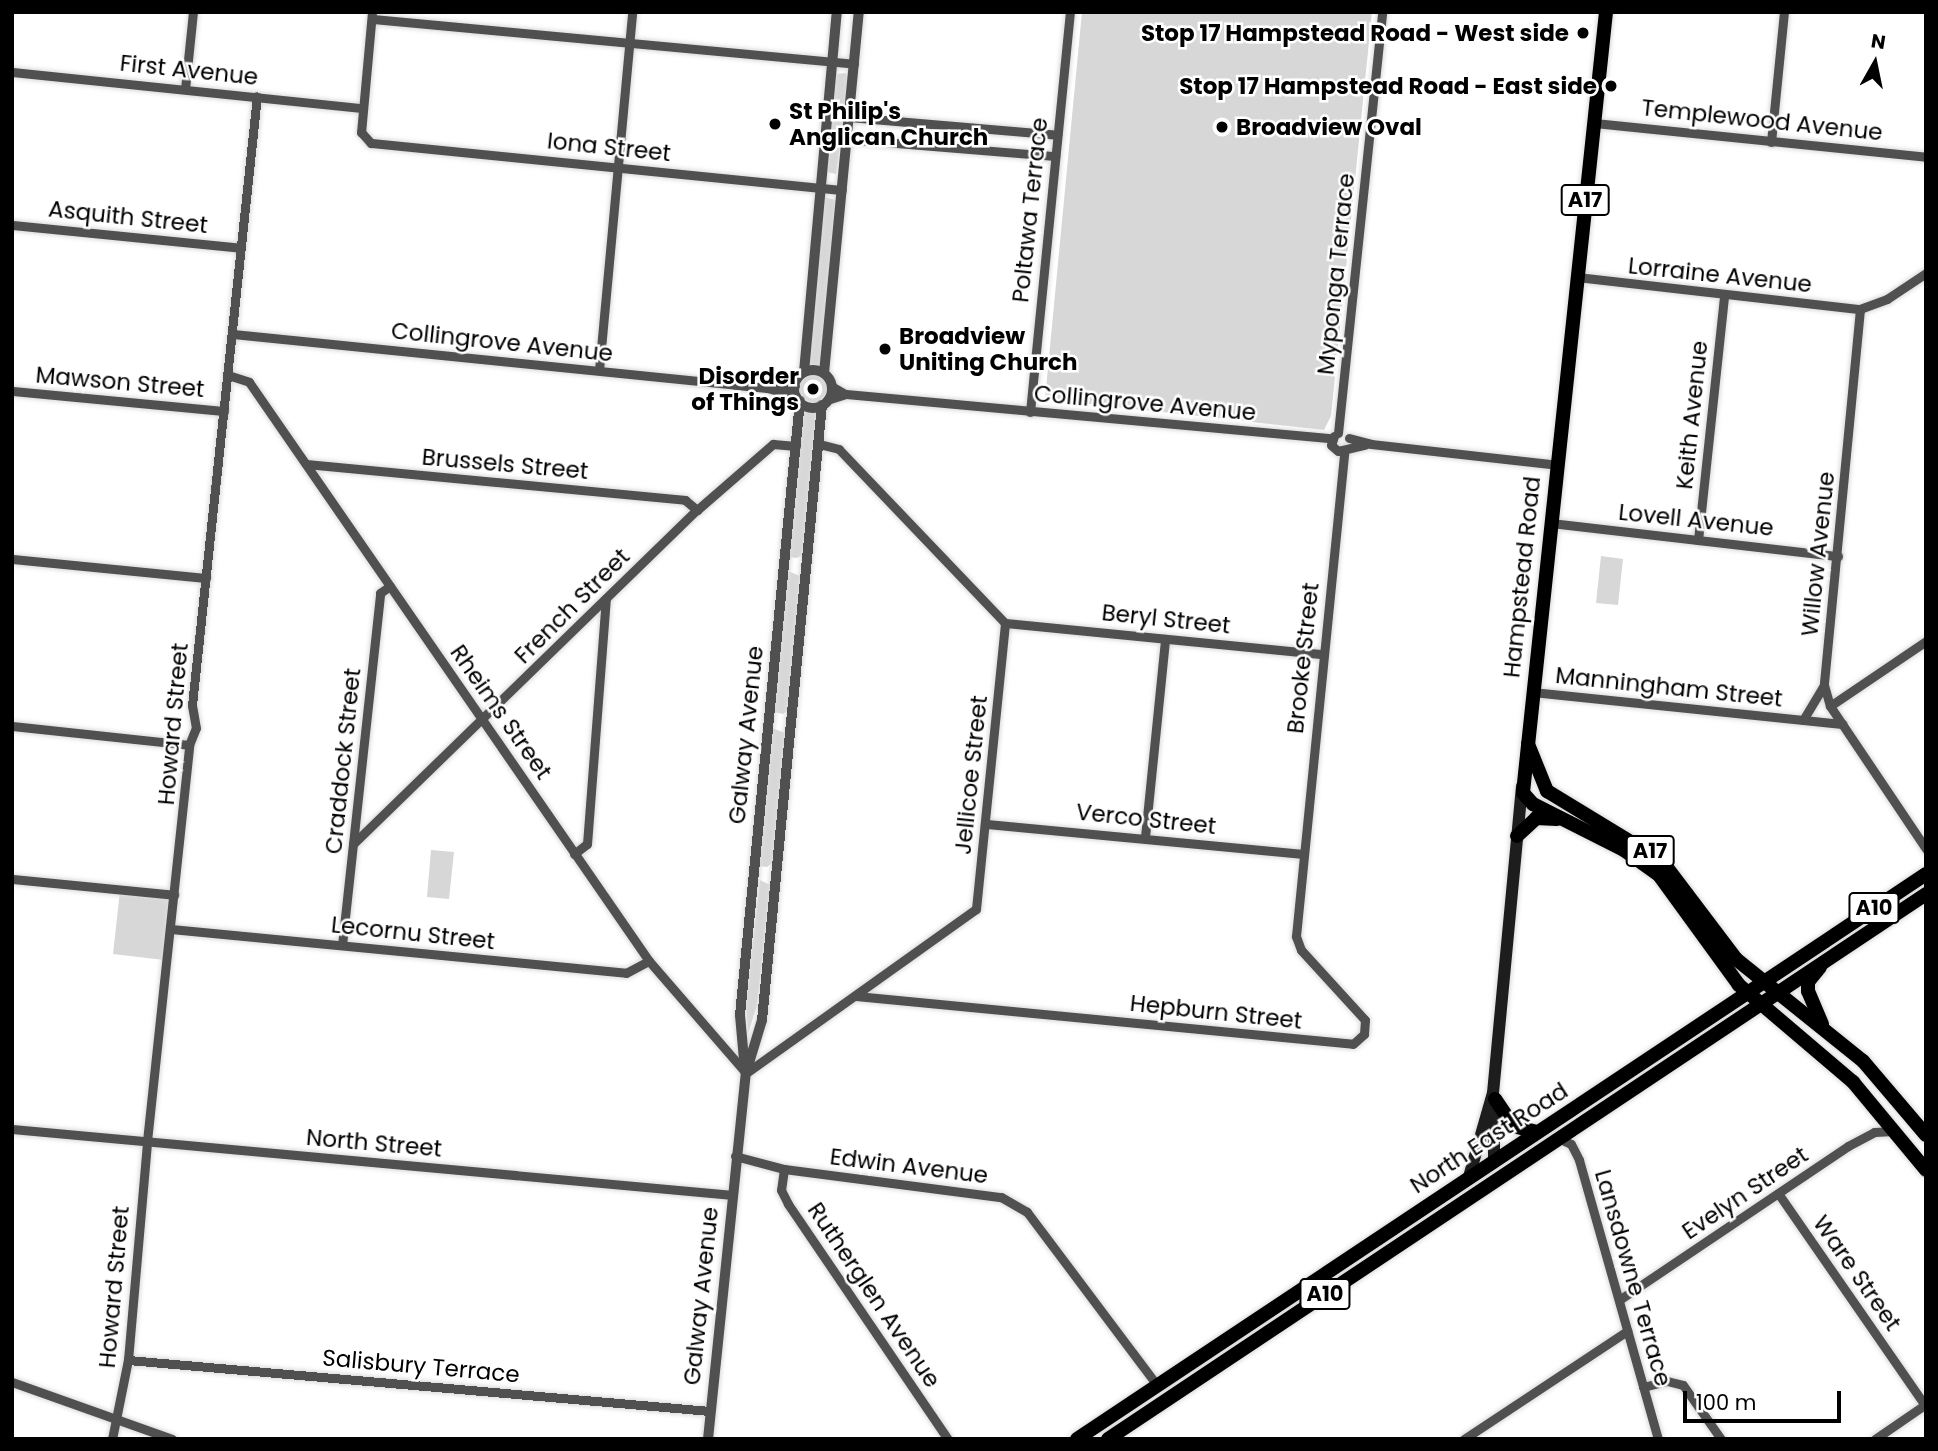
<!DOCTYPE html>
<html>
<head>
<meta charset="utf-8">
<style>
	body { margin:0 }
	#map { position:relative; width:1938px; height:1451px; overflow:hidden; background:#fff; font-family:Poppins,sans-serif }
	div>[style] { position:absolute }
	.green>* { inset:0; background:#d7d7d7 }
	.round { border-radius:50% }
	.roads { filter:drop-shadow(0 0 2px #dbdbdb) drop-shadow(0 0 2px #dbdbdb) }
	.minor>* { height:9px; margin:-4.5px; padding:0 4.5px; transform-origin:4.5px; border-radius:4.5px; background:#505050 }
	.tertiary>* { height:10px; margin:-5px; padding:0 5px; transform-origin:5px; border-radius:5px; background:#505050 }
	.tertiary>.ring { margin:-5px; padding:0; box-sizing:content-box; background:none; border:10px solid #505050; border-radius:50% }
	.secondary>* { height:12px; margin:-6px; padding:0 6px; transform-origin:6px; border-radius:6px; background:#1d1d1d }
	.trunk>* { height:14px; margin:-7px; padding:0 7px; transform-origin:7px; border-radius:7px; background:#000 }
	.dots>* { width:19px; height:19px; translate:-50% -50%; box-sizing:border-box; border:4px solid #fff; border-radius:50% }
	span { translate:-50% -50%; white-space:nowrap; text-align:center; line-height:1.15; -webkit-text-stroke:5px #fff; paint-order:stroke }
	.shield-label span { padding:2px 5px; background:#fff; border:2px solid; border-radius:5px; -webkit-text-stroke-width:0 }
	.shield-label { font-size:21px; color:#000; font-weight:700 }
	.poi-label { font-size:23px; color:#000; font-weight:700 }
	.right { translate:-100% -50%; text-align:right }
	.left { translate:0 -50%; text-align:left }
	.street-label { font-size:23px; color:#000 }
	.frame { position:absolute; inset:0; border:14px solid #000; pointer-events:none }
	.north { position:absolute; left:1840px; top:28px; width:70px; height:70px; -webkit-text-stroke:5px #fff; paint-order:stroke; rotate:9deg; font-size:19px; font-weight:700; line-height:28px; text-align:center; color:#000 }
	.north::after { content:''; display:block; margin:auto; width:24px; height:32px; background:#000; clip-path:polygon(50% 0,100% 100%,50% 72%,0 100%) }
	.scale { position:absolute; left:1683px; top:1391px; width:158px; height:32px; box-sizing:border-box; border:4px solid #000; border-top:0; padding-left:9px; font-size:21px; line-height:24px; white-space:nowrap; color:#000; -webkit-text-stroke:5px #fff; paint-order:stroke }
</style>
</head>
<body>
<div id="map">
	<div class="green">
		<div style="clip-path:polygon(1082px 12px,1372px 12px,1331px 416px,1324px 430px,1045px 399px)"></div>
		<div style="clip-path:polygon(845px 73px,849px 77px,836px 174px,827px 172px,835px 74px)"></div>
		<div style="clip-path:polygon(824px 197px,836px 200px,820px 366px,808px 365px)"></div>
		<div class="round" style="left:799px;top:374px;width:28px;height:28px"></div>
		<div style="clip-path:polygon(802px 412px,816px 413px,802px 555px,797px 558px,789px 557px)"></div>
		<div style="clip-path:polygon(1601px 556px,1623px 559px,1618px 605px,1596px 603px)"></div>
		<div style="clip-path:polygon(788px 571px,800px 576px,787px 711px,783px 714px,774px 712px)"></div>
		<div style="clip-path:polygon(772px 728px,785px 733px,772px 863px,767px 867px,759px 866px)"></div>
		<div style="clip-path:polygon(431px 850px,454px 852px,449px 899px,427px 897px)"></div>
		<div style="clip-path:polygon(760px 880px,770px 885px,757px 1005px,748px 1034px,746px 1004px)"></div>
		<div style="clip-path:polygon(120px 891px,171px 897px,164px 960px,113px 954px)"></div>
	</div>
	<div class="roads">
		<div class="minor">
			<div style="left:372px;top:12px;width:121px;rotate:95.2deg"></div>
			<div style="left:361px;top:132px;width:15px;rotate:48deg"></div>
			<div style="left:371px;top:143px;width:473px;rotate:5.7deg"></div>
			<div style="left:372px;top:19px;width:484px;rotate:5.3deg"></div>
			<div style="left:12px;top:72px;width:352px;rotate:5.9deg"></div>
			<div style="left:185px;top:89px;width:77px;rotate:-84.1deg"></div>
			<div style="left:849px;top:117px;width:209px;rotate:4.9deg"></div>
			<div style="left:1594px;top:123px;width:334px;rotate:5.8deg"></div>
			<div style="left:847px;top:139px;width:209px;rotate:4.7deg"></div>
			<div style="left:1771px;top:142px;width:131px;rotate:-84.3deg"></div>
			<div style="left:12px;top:225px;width:230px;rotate:5.7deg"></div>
			<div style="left:1926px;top:273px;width:47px;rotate:146.3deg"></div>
			<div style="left:1887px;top:299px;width:29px;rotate:160deg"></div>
			<div style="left:1860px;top:309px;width:378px;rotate:95.5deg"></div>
			<div style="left:1824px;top:685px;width:22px;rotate:74deg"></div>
			<div style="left:1830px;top:706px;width:172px;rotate:56.1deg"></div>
			<div style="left:1577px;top:277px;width:285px;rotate:6.5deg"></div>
			<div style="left:233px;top:334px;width:537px;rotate:5.77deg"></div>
			<div style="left:767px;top:388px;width:30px;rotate:15deg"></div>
			<div style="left:599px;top:370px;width:360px;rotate:-84.7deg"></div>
			<div style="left:228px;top:375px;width:22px;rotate:18deg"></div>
			<div style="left:249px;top:382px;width:704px;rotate:55.36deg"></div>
			<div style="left:649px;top:961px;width:148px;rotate:49.1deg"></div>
			<div style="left:746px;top:1073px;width:282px;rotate:-35.5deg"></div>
			<div style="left:976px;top:909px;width:287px;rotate:-84.2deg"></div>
			<div style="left:1005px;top:623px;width:240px;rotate:-133.7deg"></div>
			<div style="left:839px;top:449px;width:21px;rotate:-166deg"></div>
			<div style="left:831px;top:386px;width:16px;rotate:30deg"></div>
			<div style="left:772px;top:388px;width:23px;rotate:-5deg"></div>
			<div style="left:12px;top:391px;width:213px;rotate:5.4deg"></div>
			<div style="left:827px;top:400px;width:19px;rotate:-18deg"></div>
			<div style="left:845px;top:394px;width:489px;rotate:5.2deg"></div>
			<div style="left:1030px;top:412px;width:402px;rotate:-84.3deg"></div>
			<div style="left:1338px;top:433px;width:423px;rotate:-84deg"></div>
			<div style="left:1334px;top:436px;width:9px;rotate:108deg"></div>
			<div style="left:1331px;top:445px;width:9px;rotate:41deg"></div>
			<div style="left:1338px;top:451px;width:28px;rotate:-13deg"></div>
			<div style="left:1349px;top:438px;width:23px;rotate:15deg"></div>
			<div style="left:1371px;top:444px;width:187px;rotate:6.4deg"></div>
			<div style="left:306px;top:464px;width:381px;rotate:5.4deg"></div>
			<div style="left:685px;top:500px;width:16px;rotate:40deg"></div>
			<div style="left:1551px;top:523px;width:289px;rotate:6.6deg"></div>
			<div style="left:1698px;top:540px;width:246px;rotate:-83.9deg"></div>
			<div style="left:12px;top:559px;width:195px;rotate:5.6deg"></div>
			<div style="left:1005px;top:623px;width:320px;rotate:5.6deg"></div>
			<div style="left:1532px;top:692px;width:312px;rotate:5.9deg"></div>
			<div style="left:1830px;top:706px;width:116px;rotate:-34.1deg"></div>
			<div style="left:1803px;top:720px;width:41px;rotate:-59deg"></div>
			<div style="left:12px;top:726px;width:178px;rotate:6.1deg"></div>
			<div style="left:986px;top:824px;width:317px;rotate:5.4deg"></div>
			<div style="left:1145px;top:837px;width:199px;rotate:-84.2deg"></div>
			<div style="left:353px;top:844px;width:479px;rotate:-44.2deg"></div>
			<div style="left:697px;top:510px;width:101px;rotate:-41deg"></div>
			<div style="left:773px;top:444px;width:23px;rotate:5deg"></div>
			<div style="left:574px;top:854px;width:16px;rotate:-38deg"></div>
			<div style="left:587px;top:844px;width:246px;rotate:-85.6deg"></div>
			<div style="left:12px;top:879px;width:163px;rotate:5.6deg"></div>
			<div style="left:171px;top:929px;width:457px;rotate:5.5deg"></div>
			<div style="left:626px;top:973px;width:26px;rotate:-28deg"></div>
			<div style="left:342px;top:945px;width:354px;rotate:-83.8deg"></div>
			<div style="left:380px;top:593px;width:12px;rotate:-35deg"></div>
			<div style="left:856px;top:996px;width:499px;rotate:5.5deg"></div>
			<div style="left:1353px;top:1044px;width:15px;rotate:-42deg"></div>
			<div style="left:1364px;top:1034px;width:14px;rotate:-86deg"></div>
			<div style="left:1365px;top:1020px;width:95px;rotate:-132.4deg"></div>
			<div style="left:1301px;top:950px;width:15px;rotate:-110deg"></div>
			<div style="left:1296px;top:936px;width:487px;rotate:-84.3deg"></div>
			<div style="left:12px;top:1129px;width:724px;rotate:5.23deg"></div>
			<div style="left:1558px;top:1138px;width:14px;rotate:25deg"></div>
			<div style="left:1571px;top:1144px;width:18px;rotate:63deg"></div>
			<div style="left:1579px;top:1160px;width:290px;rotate:74.2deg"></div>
			<div style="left:735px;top:1156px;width:51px;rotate:14.9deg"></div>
			<div style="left:784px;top:1169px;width:219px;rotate:7.4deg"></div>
			<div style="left:1001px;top:1197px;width:30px;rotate:30deg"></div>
			<div style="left:1027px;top:1212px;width:216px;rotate:53.1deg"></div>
			<div style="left:784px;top:1169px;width:21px;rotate:98deg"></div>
			<div style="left:781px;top:1190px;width:16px;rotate:63deg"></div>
			<div style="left:788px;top:1204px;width:284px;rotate:55.8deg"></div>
			<div style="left:1780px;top:1196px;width:257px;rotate:55.3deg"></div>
			<div style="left:1619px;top:1300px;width:276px;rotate:-33.9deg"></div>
			<div style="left:1848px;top:1146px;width:30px;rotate:-28deg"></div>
			<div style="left:1874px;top:1132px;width:21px;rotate:-3deg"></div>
			<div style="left:128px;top:1360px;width:584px;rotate:5.01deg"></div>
			<div style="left:12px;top:1382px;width:170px;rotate:19.6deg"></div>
			<div style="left:1643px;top:1387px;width:25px;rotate:-14deg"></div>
			<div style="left:1667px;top:1381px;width:16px;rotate:14deg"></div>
			<div style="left:1683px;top:1385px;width:66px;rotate:54.9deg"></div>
			<div style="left:112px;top:1439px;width:81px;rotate:-78.6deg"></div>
			<div style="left:128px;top:1360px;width:220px;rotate:-85deg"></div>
			<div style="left:147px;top:1141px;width:398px;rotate:-83.9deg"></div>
			<div style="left:189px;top:745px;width:18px;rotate:-68deg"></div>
			<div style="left:196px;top:728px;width:23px;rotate:-100deg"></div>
			<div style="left:192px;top:705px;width:612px;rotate:-83.91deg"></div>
			<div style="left:1464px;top:1439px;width:196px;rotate:-33.5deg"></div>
			<div style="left:1875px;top:1439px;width:62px;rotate:-34.5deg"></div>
		</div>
		<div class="tertiary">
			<div class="ring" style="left:794px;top:370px;width:28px;height:28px"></div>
			<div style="left:804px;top:372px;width:362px;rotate:-84.8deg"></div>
			<div style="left:824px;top:373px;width:363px;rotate:-84.5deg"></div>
			<div style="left:745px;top:1071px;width:56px;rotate:-95.1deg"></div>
			<div style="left:740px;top:1015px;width:617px;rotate:-84.42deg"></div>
			<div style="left:708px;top:1439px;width:368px;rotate:-84.1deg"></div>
			<div style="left:746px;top:1073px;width:55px;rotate:-73.2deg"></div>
			<div style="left:762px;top:1020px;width:618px;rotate:-84.43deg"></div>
		</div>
		<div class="secondary">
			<div style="left:1494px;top:1160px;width:63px;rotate:-90deg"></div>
			<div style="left:1469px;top:1177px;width:87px;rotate:-74.1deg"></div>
			<div style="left:1493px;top:1093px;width:308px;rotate:-84.6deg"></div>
		</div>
		<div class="trunk">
			<div style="left:1606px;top:12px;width:785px;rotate:96.07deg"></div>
			<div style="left:1523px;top:793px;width:15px;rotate:48deg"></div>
			<div style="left:1533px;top:804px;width:102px;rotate:26.8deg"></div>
			<div style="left:1624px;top:850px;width:43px;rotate:35.5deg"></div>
			<div style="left:1659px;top:875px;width:136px;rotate:54deg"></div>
			<div style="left:1739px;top:985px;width:150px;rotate:40.4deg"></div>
			<div style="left:1853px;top:1082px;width:114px;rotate:50.3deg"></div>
			<div style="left:1528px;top:744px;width:51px;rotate:68deg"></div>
			<div style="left:1547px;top:791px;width:135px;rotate:31.3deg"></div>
			<div style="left:1662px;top:861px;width:123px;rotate:52.9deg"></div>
			<div style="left:1736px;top:959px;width:163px;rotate:38.8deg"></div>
			<div style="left:1863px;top:1061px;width:97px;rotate:49.6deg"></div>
			<div style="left:1517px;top:836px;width:26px;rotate:-43deg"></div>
			<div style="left:1536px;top:818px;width:21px;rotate:3deg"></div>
			<div style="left:1820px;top:967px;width:19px;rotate:129deg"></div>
			<div style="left:1808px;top:982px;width:9px;rotate:90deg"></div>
			<div style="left:1808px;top:991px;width:36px;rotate:67deg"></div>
			<div style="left:1495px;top:1099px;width:32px;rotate:56deg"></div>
			<div style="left:1513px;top:1126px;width:25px;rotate:14deg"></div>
			<div style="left:1077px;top:1439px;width:1020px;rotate:-33.64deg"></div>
			<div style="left:1108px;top:1439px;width:983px;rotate:-33.67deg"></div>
		</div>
	</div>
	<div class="dots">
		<div style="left:1583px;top:33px;background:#000"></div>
		<div style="left:1611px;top:86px;background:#000"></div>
		<div style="left:775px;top:124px;background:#000"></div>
		<div style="left:1222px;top:127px;background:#000"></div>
		<div style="left:885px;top:349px;background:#000"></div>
		<div style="left:813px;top:389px;background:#000"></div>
	</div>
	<div class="shield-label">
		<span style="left:1585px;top:200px">A17</span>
		<span style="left:1650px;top:851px">A17</span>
		<span style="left:1874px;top:908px">A10</span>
		<span style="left:1325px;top:1294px">A10</span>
	</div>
	<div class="poi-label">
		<span class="right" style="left:1569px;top:33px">Stop 17 Hampstead Road - West side</span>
		<span class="right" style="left:1597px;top:86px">Stop 17 Hampstead Road - East side</span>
		<span class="left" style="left:789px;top:124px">St Philip's<br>Anglican Church</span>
		<span class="left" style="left:1236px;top:127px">Broadview Oval</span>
		<span class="left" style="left:899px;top:349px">Broadview<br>Uniting Church</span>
		<span class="right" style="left:799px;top:389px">Disorder<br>of Things</span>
	</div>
	<div class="street-label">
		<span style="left:189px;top:70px;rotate:6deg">First Avenue</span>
		<span style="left:1762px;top:120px;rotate:6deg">Templewood Avenue</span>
		<span style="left:609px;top:147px;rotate:6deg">Iona Street</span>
		<span style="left:1030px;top:210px;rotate:-84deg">Poltawa Terrace</span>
		<span style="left:128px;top:217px;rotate:6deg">Asquith Street</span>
		<span style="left:1336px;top:274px;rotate:-84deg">Myponga Terrace</span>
		<span style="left:1720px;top:275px;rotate:6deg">Lorraine Avenue</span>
		<span style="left:502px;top:342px;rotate:6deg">Collingrove Avenue</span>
		<span style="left:120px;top:382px;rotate:5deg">Mawson Street</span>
		<span style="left:1145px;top:403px;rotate:5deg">Collingrove Avenue</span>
		<span style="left:1692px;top:415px;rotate:-84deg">Keith Avenue</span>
		<span style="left:505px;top:464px;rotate:5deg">Brussels Street</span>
		<span style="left:1696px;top:520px;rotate:6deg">Lovell Avenue</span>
		<span style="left:1818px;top:554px;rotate:-84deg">Willow Avenue</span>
		<span style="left:1522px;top:577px;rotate:-84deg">Hampstead Road</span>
		<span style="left:572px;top:606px;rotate:-45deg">French Street</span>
		<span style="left:1166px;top:619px;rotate:6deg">Beryl Street</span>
		<span style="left:1303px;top:658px;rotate:-84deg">Brooke Street</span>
		<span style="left:1669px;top:687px;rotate:6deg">Manningham Street</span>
		<span style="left:501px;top:712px;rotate:55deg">Rheims Street</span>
		<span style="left:173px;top:724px;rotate:-85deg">Howard Street</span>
		<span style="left:746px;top:735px;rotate:-84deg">Galway Avenue</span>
		<span style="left:343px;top:761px;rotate:-84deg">Craddock Street</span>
		<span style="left:971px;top:775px;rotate:-84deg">Jellicoe Street</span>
		<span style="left:1146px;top:819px;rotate:6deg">Verco Street</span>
		<span style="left:413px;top:933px;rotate:6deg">Lecornu Street</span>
		<span style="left:1216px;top:1012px;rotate:6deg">Hepburn Street</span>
		<span style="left:1489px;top:1138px;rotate:-33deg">North East Road</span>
		<span style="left:374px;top:1143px;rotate:5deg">North Street</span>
		<span style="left:909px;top:1166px;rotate:7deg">Edwin Avenue</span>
		<span style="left:1745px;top:1193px;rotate:-34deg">Evelyn Street</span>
		<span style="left:1857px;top:1273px;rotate:55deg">Ware Street</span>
		<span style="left:1633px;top:1278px;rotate:74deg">Lansdowne Terrace</span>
		<span style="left:114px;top:1287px;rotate:-85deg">Howard Street</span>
		<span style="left:874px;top:1295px;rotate:56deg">Rutherglen Avenue</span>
		<span style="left:701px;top:1296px;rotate:-84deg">Galway Avenue</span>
		<span style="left:421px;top:1366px;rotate:5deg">Salisbury Terrace</span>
	</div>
	<div class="frame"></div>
	<div class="north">N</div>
	<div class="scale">100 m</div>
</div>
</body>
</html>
